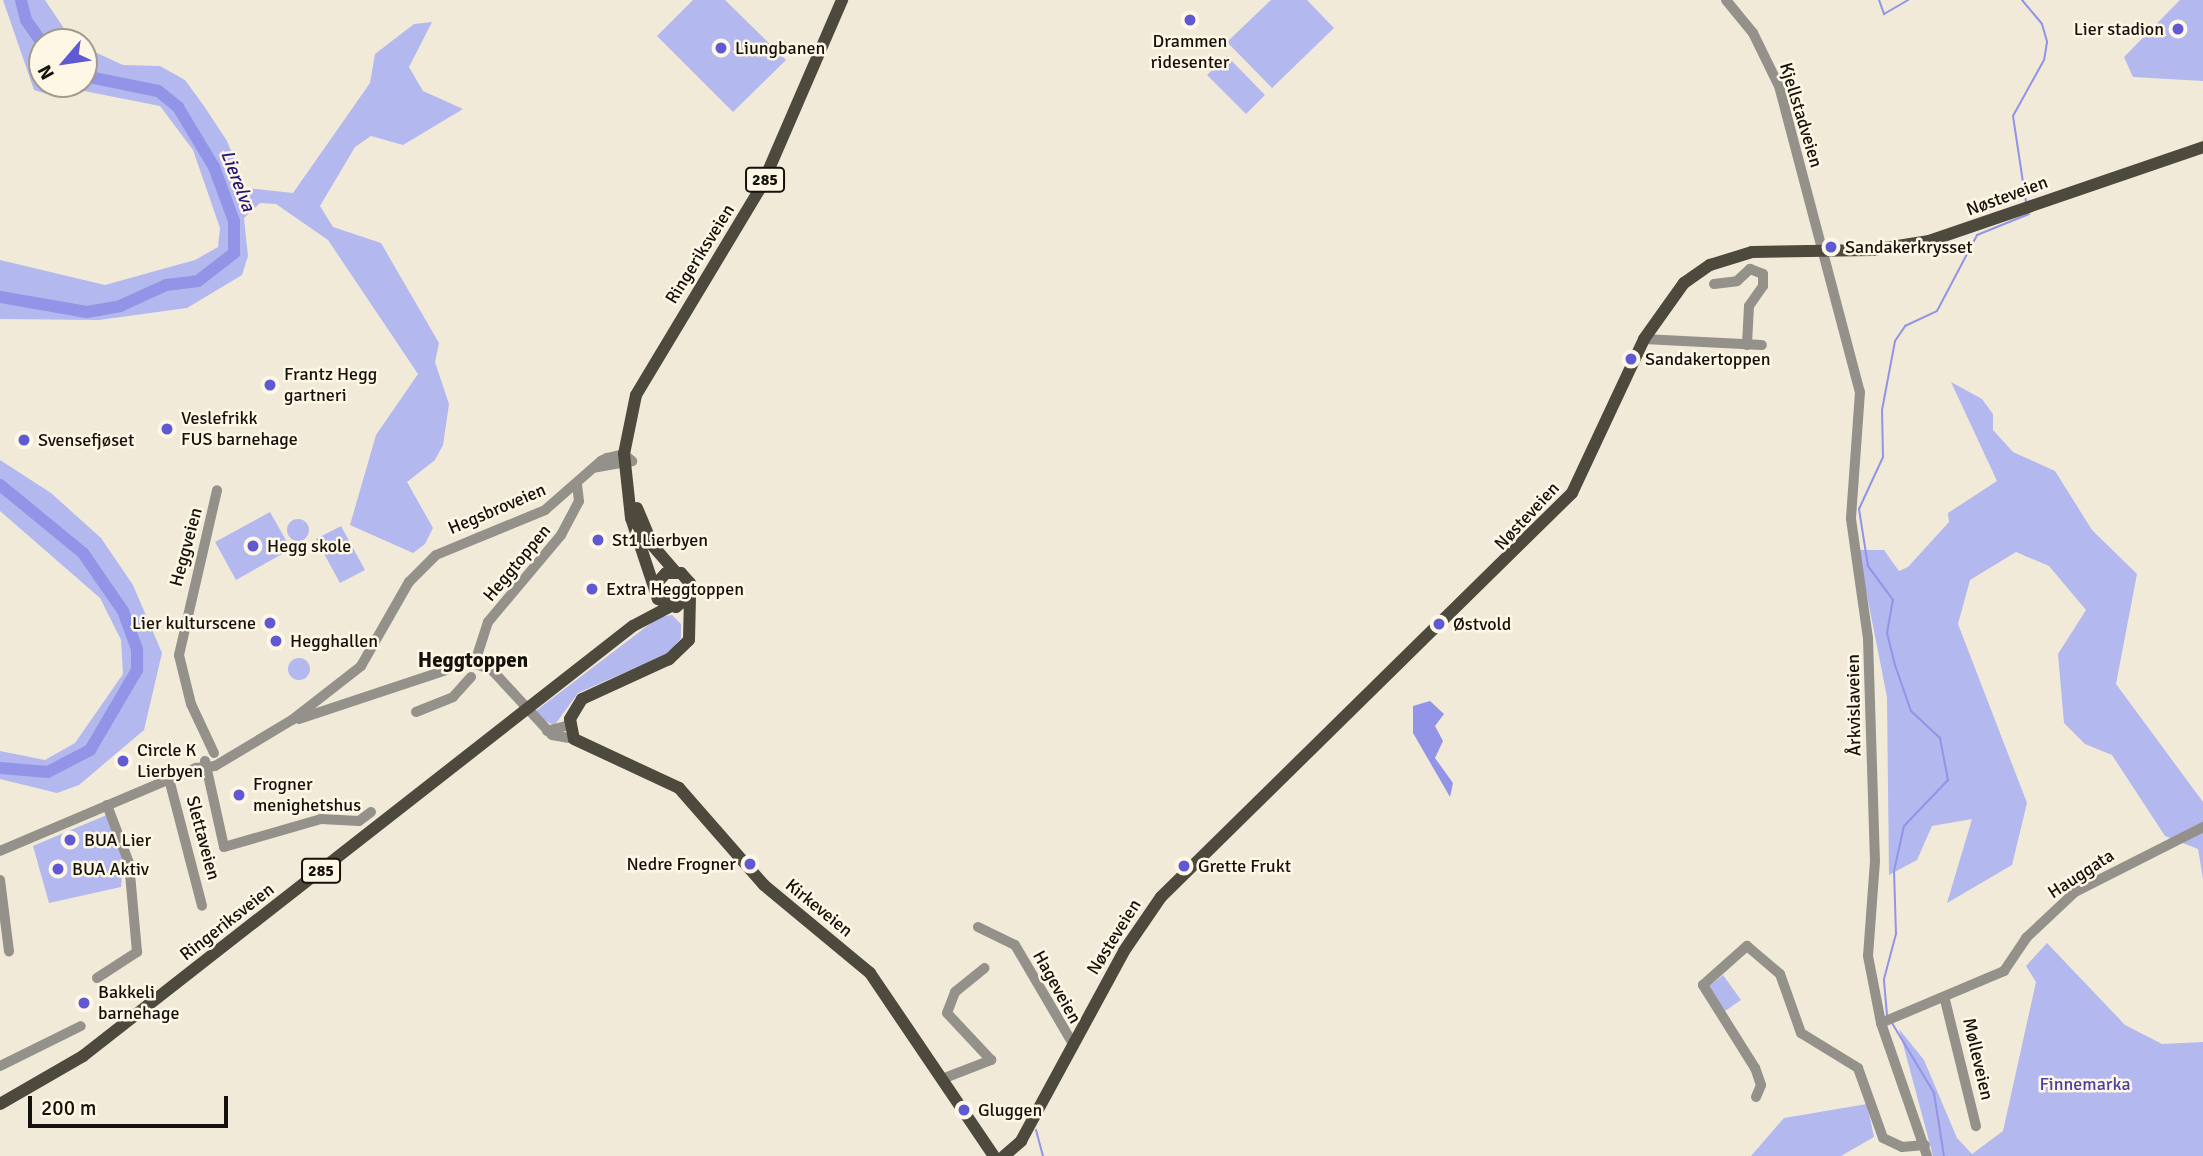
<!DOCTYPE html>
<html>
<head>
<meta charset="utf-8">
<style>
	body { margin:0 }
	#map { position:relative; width:2203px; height:1156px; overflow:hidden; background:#f1ead9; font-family:Signika,sans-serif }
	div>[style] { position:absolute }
	.green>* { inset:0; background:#b3b8ee }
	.round { border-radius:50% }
	.water>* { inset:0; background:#9194e7 }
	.stream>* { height:2px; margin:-1px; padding:0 1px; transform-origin:1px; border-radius:1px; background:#9194e7 }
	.river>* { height:12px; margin:-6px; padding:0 6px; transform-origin:6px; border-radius:6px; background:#9194e7 }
	.minor>* { height:10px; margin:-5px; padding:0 5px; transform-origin:5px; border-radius:5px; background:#94918a }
	.major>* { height:12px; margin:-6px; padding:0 6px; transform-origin:6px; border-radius:6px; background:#4e493d }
	.dots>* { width:19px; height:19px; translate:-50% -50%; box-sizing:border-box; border:4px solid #fff7e6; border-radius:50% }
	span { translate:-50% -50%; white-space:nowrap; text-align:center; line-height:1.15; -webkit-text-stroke:5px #fff7e6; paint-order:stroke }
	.shield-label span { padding:2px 5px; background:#fff7e6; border:2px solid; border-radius:5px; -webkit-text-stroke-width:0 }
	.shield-label { font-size:16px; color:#15120c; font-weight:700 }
	.poi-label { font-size:18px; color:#15120c }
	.right { translate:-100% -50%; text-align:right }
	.left { translate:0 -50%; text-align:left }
	.street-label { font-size:18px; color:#15120c }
	.park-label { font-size:18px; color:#4842a3 }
	.water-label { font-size:19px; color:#281777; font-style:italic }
	.quarter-label { font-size:21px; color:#15120c; font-weight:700 }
	.north { position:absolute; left:28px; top:28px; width:70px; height:70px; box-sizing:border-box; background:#fff7e6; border:2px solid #a19b8f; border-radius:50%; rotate:241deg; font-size:19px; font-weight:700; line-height:28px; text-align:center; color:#15120c }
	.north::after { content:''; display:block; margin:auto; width:24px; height:32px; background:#605ad2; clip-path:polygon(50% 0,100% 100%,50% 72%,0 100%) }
	.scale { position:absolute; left:28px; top:1096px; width:200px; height:32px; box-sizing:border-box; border:4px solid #15120c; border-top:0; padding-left:9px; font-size:21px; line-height:24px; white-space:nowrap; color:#15120c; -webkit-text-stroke:5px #fff7e6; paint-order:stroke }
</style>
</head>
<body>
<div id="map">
	<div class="green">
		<div style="clip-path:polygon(3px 0,45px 0,73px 42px,42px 42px,42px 84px,84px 84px,84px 47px,123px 65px,160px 66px,185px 80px,204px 106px,227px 141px,246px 188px,293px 193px,370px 83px,375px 54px,414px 24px,432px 22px,409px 67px,423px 91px,463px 109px,403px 145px,371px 136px,355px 147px,320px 206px,333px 227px,381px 243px,439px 343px,435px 362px,449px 404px,443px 445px,435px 460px,407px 482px,433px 528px,425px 544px,413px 553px,350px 525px,376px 435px,418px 374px,328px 240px,276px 204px,260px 203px,244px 218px,248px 256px,242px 275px,187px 308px,99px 320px,0 319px,0 260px,105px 285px,195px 260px,218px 247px,220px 228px,193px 150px,160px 106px,69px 88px,47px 94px,34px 90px)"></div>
		<div style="clip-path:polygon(693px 0,725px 0,786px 60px,733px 112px,657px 36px)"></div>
		<div style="clip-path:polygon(1271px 0,1307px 0,1334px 28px,1272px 88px,1227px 42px)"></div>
		<div style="clip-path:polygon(2180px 0,2203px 0,2203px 81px,2133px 77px,2124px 57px)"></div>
		<div style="clip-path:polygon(1227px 56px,1265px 95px,1246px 114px,1207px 75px)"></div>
		<div style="clip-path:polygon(1951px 382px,1982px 399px,1993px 414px,1993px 430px,2013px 452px,2055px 471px,2092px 530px,2137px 574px,2116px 684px,2203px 802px,2203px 879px,2198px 849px,2165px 836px,2112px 755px,2085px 744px,2064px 723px,2058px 654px,2086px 610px,2049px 566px,2016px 552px,1970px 580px,1958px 624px,2027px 803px,2012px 865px,1947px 903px,1972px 819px,1932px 826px,1917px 860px,1889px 875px,1887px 697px,1858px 550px,1884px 550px,1899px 571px,1908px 567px,1949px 522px,1948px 513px,1997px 481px)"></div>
		<div style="clip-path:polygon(0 460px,51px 493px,101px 538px,133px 585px,162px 653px,144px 730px,79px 785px,57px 793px,0 779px,0 751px,45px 760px,75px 743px,123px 674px,121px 640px,100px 598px,0 511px)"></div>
		<div style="clip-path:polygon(270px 512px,291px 549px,236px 580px,215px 542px)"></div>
		<div class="round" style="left:287px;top:519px;width:22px;height:22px"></div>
		<div style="clip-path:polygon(341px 526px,365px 570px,340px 583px,316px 539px)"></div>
		<div style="clip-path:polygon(659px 617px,672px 615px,681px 624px,681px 638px,669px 653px,578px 693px,554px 726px,533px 713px)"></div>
		<div class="round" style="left:288px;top:658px;width:22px;height:22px"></div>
		<div style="clip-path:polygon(109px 814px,124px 854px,121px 887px,49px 903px,33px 846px)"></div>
		<div style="clip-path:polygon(2047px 943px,2125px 1025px,2162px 1044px,2203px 1042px,2203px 1156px,1933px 1156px,1899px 1029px,1924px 1060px,1957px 1138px,1972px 1154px,2003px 1131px,2036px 982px,2026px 966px)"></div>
		<div style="clip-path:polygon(1723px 975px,1741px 1000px,1725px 1011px,1708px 987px)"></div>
		<div style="clip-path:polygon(1867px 1104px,1874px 1137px,1841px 1156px,1751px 1156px,1784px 1118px)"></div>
	</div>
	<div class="water">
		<div style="clip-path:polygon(1430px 701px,1444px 714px,1435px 726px,1443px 741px,1435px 758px,1453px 783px,1450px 797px,1413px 733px,1413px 706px)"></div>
	</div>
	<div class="stream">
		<div style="left:1879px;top:0;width:15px;rotate:70deg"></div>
		<div style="left:1884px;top:14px;width:28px;rotate:-30deg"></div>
		<div style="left:2022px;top:0;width:31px;rotate:50deg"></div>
		<div style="left:2042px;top:24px;width:19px;rotate:74deg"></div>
		<div style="left:2047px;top:42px;width:18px;rotate:99deg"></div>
		<div style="left:2044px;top:60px;width:64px;rotate:119deg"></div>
		<div style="left:2013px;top:116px;width:87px;rotate:81.4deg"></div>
		<div style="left:1887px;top:1015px;width:36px;rotate:-95deg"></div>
		<div style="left:1884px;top:979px;width:47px;rotate:-75.1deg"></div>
		<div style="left:1896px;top:934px;width:63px;rotate:-91.8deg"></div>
		<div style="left:1894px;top:871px;width:46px;rotate:-77.5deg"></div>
		<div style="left:1904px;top:826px;width:64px;rotate:-46.3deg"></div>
		<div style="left:1948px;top:780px;width:43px;rotate:-100.8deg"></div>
		<div style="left:1940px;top:738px;width:40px;rotate:-137deg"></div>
		<div style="left:1911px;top:711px;width:49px;rotate:-109.2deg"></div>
		<div style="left:1895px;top:665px;width:33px;rotate:-104deg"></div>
		<div style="left:1887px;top:633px;width:34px;rotate:-80deg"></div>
		<div style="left:1893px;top:600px;width:42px;rotate:-126.3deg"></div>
		<div style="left:1868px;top:566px;width:58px;rotate:-99deg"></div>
		<div style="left:1859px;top:509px;width:57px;rotate:-65.2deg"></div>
		<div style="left:1883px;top:457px;width:47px;rotate:-91.2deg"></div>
		<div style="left:1882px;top:410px;width:70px;rotate:-79.3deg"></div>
		<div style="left:1895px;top:341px;width:18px;rotate:-56deg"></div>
		<div style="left:1905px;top:326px;width:35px;rotate:-25deg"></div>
		<div style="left:1937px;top:311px;width:86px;rotate:-62.2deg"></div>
		<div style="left:1977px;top:235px;width:56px;rotate:-22deg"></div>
		<div style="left:1892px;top:1023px;width:82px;rotate:59deg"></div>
		<div style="left:1934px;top:1093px;width:64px;rotate:81deg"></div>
		<div style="left:1036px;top:1130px;width:27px;rotate:75deg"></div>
	</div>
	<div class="river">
		<div style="left:21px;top:0;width:21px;rotate:76deg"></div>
		<div style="left:26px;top:20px;width:28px;rotate:55deg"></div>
		<div style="left:0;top:297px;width:88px;rotate:9.8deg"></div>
		<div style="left:87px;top:312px;width:34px;rotate:-10deg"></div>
		<div style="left:120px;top:306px;width:51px;rotate:-24.5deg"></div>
		<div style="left:166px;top:285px;width:32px;rotate:-7deg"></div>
		<div style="left:198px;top:281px;width:46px;rotate:-37.9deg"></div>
		<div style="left:234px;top:253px;width:32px;rotate:-90deg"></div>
		<div style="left:234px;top:221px;width:58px;rotate:-110.3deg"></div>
		<div style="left:214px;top:167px;width:70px;rotate:-121deg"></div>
		<div style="left:178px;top:107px;width:26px;rotate:-141deg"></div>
		<div style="left:158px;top:91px;width:76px;rotate:-168.5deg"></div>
		<div style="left:0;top:485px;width:107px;rotate:39.3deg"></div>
		<div style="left:83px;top:553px;width:70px;rotate:55.4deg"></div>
		<div style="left:123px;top:611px;width:40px;rotate:69.8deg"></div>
		<div style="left:137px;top:649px;width:21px;rotate:90deg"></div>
		<div style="left:137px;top:670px;width:93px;rotate:120.4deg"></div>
		<div style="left:90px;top:750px;width:47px;rotate:152.4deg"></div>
		<div style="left:48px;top:772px;width:48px;rotate:-175.2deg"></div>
	</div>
	<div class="minor">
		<div style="left:1726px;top:0;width:43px;rotate:50.7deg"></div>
		<div style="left:1753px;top:33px;width:59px;rotate:63.9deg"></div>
		<div style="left:1779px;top:86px;width:317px;rotate:75.2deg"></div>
		<div style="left:1860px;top:392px;width:127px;rotate:94.1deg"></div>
		<div style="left:1851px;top:519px;width:121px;rotate:81.9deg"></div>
		<div style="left:1868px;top:639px;width:222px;rotate:88.2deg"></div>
		<div style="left:1875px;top:861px;width:95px;rotate:94.2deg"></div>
		<div style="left:1868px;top:956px;width:68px;rotate:79deg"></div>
		<div style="left:1881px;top:1023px;width:141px;rotate:70.9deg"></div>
		<div style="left:1714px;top:284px;width:23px;rotate:-7deg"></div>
		<div style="left:1737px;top:281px;width:18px;rotate:-43deg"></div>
		<div style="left:1750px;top:269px;width:14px;rotate:21deg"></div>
		<div style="left:1763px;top:274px;width:12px;rotate:90deg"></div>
		<div style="left:1763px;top:286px;width:24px;rotate:125deg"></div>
		<div style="left:1749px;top:306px;width:39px;rotate:93deg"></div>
		<div style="left:1644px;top:339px;width:118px;rotate:2.9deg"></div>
		<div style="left:475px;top:662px;width:42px;rotate:-72deg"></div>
		<div style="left:488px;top:622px;width:114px;rotate:-50deg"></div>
		<div style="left:561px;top:535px;width:38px;rotate:-62deg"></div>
		<div style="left:579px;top:501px;width:17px;rotate:-97deg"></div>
		<div style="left:416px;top:712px;width:40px;rotate:-22deg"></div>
		<div style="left:453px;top:697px;width:27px;rotate:-48deg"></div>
		<div style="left:299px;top:719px;width:180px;rotate:-18.4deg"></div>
		<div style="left:470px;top:662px;width:23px;rotate:20deg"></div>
		<div style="left:492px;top:670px;width:88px;rotate:47.3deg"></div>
		<div style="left:552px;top:735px;width:22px;rotate:10deg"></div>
		<div style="left:547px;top:731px;width:24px;rotate:-15deg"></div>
		<div style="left:214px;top:753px;width:54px;rotate:-115.1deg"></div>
		<div style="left:191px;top:704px;width:50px;rotate:-103.8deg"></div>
		<div style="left:179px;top:655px;width:169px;rotate:-77deg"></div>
		<div style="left:205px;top:761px;width:88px;rotate:77.5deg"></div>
		<div style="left:224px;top:847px;width:101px;rotate:-16.1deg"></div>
		<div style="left:321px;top:819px;width:38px;rotate:3deg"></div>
		<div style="left:359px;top:821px;width:15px;rotate:-37deg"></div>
		<div style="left:169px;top:779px;width:131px;rotate:75.4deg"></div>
		<div style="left:0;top:851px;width:213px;rotate:-23deg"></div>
		<div style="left:196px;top:768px;width:19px;rotate:-6deg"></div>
		<div style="left:215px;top:766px;width:90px;rotate:-30.9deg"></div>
		<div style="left:292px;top:720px;width:88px;rotate:-38deg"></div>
		<div style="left:361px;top:666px;width:97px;rotate:-60.3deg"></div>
		<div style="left:409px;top:582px;width:38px;rotate:-45deg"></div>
		<div style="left:436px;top:555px;width:118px;rotate:-22.4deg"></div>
		<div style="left:545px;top:510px;width:74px;rotate:-41.2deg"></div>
		<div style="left:601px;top:461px;width:7px;rotate:-27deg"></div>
		<div style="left:607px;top:458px;width:17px;rotate:-13deg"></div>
		<div style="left:624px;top:454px;width:11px;rotate:41deg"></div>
		<div style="left:632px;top:461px;width:39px;rotate:170deg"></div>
		<div style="left:0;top:880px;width:72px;rotate:82.8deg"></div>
		<div style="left:978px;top:927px;width:41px;rotate:25.9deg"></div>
		<div style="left:1015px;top:945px;width:115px;rotate:59.6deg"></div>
		<div style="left:97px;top:978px;width:48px;rotate:-33deg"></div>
		<div style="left:137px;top:952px;width:89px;rotate:-95.1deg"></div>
		<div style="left:129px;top:863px;width:62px;rotate:-110.8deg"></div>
		<div style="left:1945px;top:1000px;width:130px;rotate:76.2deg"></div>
		<div style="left:1881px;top:1023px;width:134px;rotate:-22.9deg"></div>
		<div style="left:2004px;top:971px;width:40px;rotate:-56deg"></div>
		<div style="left:2026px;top:938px;width:67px;rotate:-43.2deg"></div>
		<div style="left:2075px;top:892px;width:144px;rotate:-26.9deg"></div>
		<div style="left:0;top:1066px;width:90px;rotate:-26.3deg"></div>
		<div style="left:942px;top:1079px;width:53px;rotate:-21.2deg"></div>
		<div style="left:991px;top:1060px;width:64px;rotate:-133.1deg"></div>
		<div style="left:947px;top:1013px;width:22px;rotate:-69deg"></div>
		<div style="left:955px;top:992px;width:38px;rotate:-39deg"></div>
		<div style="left:1756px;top:1097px;width:13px;rotate:-67deg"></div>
		<div style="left:1761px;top:1085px;width:18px;rotate:-109deg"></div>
		<div style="left:1755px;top:1068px;width:98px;rotate:-122.1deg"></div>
		<div style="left:1703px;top:985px;width:59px;rotate:-41.6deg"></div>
		<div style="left:1747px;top:946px;width:43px;rotate:40.3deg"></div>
		<div style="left:1780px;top:974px;width:63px;rotate:70.4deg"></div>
		<div style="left:1801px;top:1033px;width:67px;rotate:31.6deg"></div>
		<div style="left:1858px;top:1068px;width:74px;rotate:70.3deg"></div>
		<div style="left:1883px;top:1138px;width:21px;rotate:25deg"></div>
		<div style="left:1902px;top:1147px;width:23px;rotate:-5deg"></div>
	</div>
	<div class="major">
		<div style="left:637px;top:508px;width:41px;rotate:67.2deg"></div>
		<div style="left:653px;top:546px;width:33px;rotate:49deg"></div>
		<div style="left:657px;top:583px;width:13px;rotate:-48deg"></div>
		<div style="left:666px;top:573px;width:15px"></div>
		<div style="left:681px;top:573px;width:13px;rotate:48deg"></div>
		<div style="left:690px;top:583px;width:13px;rotate:90deg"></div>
		<div style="left:690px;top:596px;width:18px;rotate:142deg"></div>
		<div style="left:676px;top:607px;width:20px;rotate:-156deg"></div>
		<div style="left:658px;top:599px;width:85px;rotate:-108.4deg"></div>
		<div style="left:631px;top:518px;width:64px;rotate:-96.2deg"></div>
		<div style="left:624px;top:454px;width:60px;rotate:-78.5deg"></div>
		<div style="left:636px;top:395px;width:245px;rotate:-59deg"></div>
		<div style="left:762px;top:185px;width:202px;rotate:-66.6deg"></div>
		<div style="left:690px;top:596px;width:44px;rotate:91.3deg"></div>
		<div style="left:689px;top:640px;width:28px;rotate:136deg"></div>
		<div style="left:669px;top:659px;width:96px;rotate:155.3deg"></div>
		<div style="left:582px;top:699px;width:23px;rotate:121deg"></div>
		<div style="left:570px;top:719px;width:20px;rotate:79deg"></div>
		<div style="left:574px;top:739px;width:116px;rotate:25deg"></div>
		<div style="left:679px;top:788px;width:129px;rotate:48.8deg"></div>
		<div style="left:764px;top:885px;width:138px;rotate:39.7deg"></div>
		<div style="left:870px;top:973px;width:221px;rotate:55.9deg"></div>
		<div style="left:0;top:1104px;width:96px;rotate:-30deg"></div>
		<div style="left:83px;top:1056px;width:698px;rotate:-38.02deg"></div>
		<div style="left:633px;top:626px;width:41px;rotate:-27.8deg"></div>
		<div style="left:1004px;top:1156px;width:23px;rotate:-41deg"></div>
		<div style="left:1021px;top:1141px;width:216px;rotate:-61.5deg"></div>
		<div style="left:1124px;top:951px;width:65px;rotate:-55.6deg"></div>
		<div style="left:1161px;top:897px;width:576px;rotate:-44.51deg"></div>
		<div style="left:1572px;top:493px;width:170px;rotate:-64.9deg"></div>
		<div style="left:1644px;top:339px;width:69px;rotate:-54.5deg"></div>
		<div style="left:1684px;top:283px;width:32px;rotate:-35deg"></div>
		<div style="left:1710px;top:265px;width:44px;rotate:-17.2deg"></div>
		<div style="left:1752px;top:252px;width:120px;rotate:-1deg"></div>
		<div style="left:1872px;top:250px;width:58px;rotate:-9deg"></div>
		<div style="left:1929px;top:241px;width:290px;rotate:-18.9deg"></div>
	</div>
	<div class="dots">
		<div style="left:1190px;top:20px;background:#605ad2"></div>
		<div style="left:2178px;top:29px;background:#605ad2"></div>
		<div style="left:721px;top:48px;background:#605ad2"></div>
		<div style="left:1831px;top:247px;background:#605ad2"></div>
		<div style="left:1631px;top:359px;background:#605ad2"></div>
		<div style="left:270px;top:385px;background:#605ad2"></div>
		<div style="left:167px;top:429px;background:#605ad2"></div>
		<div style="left:24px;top:440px;background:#605ad2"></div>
		<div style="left:598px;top:540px;background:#605ad2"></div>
		<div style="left:253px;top:546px;background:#605ad2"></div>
		<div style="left:592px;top:589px;background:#605ad2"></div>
		<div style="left:270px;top:623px;background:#605ad2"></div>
		<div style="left:1439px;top:624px;background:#605ad2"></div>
		<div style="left:276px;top:641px;background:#605ad2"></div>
		<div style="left:123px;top:761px;background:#605ad2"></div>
		<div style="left:239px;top:795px;background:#605ad2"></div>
		<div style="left:70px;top:840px;background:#605ad2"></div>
		<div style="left:750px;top:864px;background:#605ad2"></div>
		<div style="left:1184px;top:866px;background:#605ad2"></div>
		<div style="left:58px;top:869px;background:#605ad2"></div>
		<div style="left:84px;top:1003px;background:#605ad2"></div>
		<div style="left:964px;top:1110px;background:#605ad2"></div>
	</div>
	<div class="shield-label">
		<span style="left:765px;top:180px">285</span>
		<span style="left:321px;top:871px">285</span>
	</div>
	<div class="poi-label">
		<span class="right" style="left:2164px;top:29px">Lier stadion</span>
		<span style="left:1190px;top:52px">Drammen<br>ridesenter</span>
		<span class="left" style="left:735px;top:48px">Liungbanen</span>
		<span class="left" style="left:1845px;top:247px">Sandakerkrysset</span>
		<span class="left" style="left:1645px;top:359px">Sandakertoppen</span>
		<span class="left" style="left:284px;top:385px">Frantz Hegg<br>gartneri</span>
		<span class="left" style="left:181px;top:429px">Veslefrikk<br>FUS barnehage</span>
		<span class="left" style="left:38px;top:440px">Svensefjøset</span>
		<span class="left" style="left:612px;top:540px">St1 Lierbyen</span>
		<span class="left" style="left:267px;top:546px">Hegg skole</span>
		<span class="left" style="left:606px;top:589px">Extra Heggtoppen</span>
		<span class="right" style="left:256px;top:623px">Lier kulturscene</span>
		<span class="left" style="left:1453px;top:624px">Østvold</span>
		<span class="left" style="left:290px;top:641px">Hegghallen</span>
		<span class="left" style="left:137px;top:761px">Circle K<br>Lierbyen</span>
		<span class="left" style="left:253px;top:795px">Frogner<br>menighetshus</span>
		<span class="left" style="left:84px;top:840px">BUA Lier</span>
		<span class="right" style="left:736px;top:864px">Nedre Frogner</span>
		<span class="left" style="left:1198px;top:866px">Grette Frukt</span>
		<span class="left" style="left:72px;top:869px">BUA Aktiv</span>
		<span class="left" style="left:98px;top:1003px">Bakkeli<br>barnehage</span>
		<span class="left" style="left:978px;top:1110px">Gluggen</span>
	</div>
	<div class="street-label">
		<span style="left:1801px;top:115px;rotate:73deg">Kjellstadveien</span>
		<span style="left:2007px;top:196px;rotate:-20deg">Nøsteveien</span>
		<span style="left:700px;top:254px;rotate:-58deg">Ringeriksveien</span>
		<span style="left:497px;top:509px;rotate:-23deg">Hegsbroveien</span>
		<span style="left:1527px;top:516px;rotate:-47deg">Nøsteveien</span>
		<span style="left:186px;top:547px;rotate:-75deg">Heggveien</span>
		<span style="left:517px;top:563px;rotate:-50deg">Heggtoppen</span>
		<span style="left:1854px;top:705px;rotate:-91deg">Årkvislaveien</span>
		<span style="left:203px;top:838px;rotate:75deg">Slettaveien</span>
		<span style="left:2081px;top:874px;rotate:-33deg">Hauggata</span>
		<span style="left:819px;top:908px;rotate:39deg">Kirkeveien</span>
		<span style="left:227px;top:922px;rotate:-38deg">Ringeriksveien</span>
		<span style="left:1114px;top:937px;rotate:-58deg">Nøsteveien</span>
		<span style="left:1057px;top:987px;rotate:61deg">Hageveien</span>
		<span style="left:1978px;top:1059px;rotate:77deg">Mølleveien</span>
	</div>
	<div class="park-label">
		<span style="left:2085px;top:1084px">Finnemarka</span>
	</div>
	<div class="water-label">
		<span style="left:237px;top:181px;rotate:69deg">Lierelva</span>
	</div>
	<div class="quarter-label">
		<span style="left:473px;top:660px">Heggtoppen</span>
	</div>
	<div class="north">N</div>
	<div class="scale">200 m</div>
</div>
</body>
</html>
